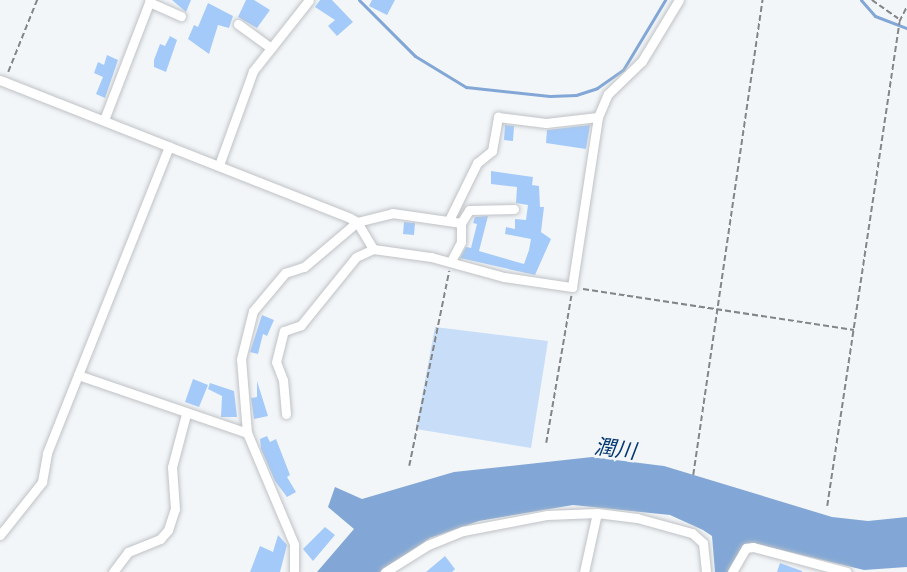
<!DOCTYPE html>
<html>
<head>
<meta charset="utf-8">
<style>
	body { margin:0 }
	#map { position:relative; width:907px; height:572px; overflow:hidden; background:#f3f6f9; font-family:"Sofia Sans Condensed","Noto Sans JP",sans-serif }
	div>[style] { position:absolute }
	.green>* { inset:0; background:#c8ddf7 }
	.water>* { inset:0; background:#82a7d6 }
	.stream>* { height:3px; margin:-1.5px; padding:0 1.5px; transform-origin:1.5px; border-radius:1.5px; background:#82a7d6 }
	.building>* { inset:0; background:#a4cafa }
	.path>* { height:1.5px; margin-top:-0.75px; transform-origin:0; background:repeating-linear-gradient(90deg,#838587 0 6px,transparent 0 9px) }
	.roads { filter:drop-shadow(0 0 2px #bfc2c5) drop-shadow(0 0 2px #bfc2c5) }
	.minor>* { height:9px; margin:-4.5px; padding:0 4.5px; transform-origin:4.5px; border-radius:4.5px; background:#fff }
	span { translate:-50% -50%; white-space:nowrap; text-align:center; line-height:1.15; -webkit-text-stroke:5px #f3f6f9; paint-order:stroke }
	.water-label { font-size:21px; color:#02376f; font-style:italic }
</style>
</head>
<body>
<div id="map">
	<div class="green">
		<div style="clip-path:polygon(435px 327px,548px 341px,531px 448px,416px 429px)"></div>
	</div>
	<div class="water">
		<div style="clip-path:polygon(592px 457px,664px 466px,832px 517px,868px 521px,907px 517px,907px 567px,864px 570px,753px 543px,728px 572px,715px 572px,712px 536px,703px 530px,670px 515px,573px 505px,479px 521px,430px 538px,380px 572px,317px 572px,354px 529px,328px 507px,335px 487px,362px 499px,454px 472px)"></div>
	</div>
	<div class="stream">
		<div style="left:359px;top:0;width:79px;rotate:45deg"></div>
		<div style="left:415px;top:56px;width:60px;rotate:31.3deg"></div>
		<div style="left:466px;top:87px;width:84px;rotate:6.1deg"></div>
		<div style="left:550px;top:96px;width:26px;rotate:-2deg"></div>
		<div style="left:576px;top:95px;width:22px;rotate:-18deg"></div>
		<div style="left:597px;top:88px;width:32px;rotate:-35deg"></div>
		<div style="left:623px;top:70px;width:82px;rotate:-59deg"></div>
		<div style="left:861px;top:0;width:21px;rotate:49deg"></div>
		<div style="left:875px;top:16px;width:34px;rotate:21deg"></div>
	</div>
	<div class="building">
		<div style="clip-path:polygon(172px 0,191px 0,186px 12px)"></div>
		<div style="clip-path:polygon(246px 0,254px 0,270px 10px,257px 28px,238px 17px)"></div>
		<div style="clip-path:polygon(320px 0,332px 0,353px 22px,337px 36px,328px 26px,335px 20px,315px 7px)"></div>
		<div style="clip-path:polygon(372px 0,395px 0,387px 15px,369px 6px)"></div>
		<div style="clip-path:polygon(208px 3px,233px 16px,229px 28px,218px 25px,209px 54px,188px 39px,194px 25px,198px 27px)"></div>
		<div style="clip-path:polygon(170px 36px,177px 40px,166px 72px,154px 67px,154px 60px,160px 44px,165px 46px)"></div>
		<div style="clip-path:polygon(107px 55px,118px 60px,105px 98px,96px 94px,103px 77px,94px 73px,98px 62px,104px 65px)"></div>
		<div style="clip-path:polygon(505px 125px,514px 126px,513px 141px,504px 140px)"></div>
		<div style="clip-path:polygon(590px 125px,586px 149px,546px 143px,547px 130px)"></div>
		<div style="clip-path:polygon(491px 171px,533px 177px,532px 185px,539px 186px,540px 207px,544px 207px,541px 232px,551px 239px,535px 275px,460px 258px,466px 247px,471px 248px,477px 224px,473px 223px,475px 217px,488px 216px,479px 251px,524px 264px,529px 250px,531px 239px,505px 234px,506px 227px,515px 229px,515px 219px,526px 220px,528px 205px,516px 203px,517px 187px,491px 184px)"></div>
		<div style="clip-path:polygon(404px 222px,415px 223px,414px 235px,403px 234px)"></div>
		<div style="clip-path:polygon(262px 315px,274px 320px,267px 336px,263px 334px,258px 354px,250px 352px)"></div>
		<div style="clip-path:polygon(193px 379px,208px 385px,199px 407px,185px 402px)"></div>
		<div style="clip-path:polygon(257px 381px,268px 416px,254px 419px,251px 398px,257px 397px)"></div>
		<div style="clip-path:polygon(210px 383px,234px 391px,237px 417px,221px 417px,222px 396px,208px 389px)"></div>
		<div style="clip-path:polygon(267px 436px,270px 442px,276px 439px,290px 475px,287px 477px,296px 492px,287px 497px,275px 481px,261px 449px,260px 439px)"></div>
		<div style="clip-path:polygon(325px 527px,335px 535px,313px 561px,303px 549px)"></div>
		<div style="clip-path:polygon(278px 535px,287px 545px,280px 572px,250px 572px,260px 546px,273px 552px)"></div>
		<div style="clip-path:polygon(445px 556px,455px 569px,452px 572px,426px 572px)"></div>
		<div style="clip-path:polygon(780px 563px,802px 571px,802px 572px,777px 572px)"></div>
	</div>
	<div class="path">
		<div style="left:872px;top:0;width:32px;rotate:35deg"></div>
		<div style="left:8px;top:72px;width:78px;rotate:-68.1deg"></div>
		<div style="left:583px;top:289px;width:274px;rotate:8.6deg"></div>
		<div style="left:546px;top:443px;width:149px;rotate:-80.3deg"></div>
		<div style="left:409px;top:466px;width:199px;rotate:-78.4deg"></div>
		<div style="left:693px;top:475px;width:480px;rotate:-81.7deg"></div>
		<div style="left:827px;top:506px;width:489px;rotate:-81.5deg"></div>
		<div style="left:899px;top:22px;width:18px;rotate:-63deg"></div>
	</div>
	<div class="roads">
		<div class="minor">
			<div style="left:149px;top:2px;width:35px;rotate:24deg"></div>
			<div style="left:238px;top:24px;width:41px;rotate:36deg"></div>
			<div style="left:0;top:80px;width:376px;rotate:21.5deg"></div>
			<div style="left:350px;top:218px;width:8px;rotate:30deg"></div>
			<div style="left:357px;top:222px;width:31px;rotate:59deg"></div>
			<div style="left:373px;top:249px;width:59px;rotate:7.9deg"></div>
			<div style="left:431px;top:257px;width:76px;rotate:15.3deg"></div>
			<div style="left:504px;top:277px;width:69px;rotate:8.4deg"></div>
			<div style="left:572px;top:287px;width:172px;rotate:-81.3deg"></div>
			<div style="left:598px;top:117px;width:25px;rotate:-67deg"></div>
			<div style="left:608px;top:94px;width:47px;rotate:-44.1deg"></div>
			<div style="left:642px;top:61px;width:71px;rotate:-58.8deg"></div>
			<div style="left:104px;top:120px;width:129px;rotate:-69deg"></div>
			<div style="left:219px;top:165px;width:100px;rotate:-70.1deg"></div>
			<div style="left:253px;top:71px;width:90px;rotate:-51.7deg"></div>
			<div style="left:449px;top:220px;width:64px;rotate:-63.8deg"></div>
			<div style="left:477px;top:163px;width:19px;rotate:-39deg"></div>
			<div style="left:492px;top:151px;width:35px;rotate:-80deg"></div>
			<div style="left:498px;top:117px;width:48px;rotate:7.1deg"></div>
			<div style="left:546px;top:123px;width:52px;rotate:-6.6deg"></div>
			<div style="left:451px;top:261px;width:21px;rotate:-62deg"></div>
			<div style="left:461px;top:242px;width:19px;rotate:-90deg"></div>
			<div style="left:461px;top:223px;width:15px;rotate:-58deg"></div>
			<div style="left:469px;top:210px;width:45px;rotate:-1.3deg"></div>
			<div style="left:78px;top:375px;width:179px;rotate:18.9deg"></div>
			<div style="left:286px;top:414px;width:34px;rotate:-95deg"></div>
			<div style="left:283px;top:380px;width:19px;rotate:-111deg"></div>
			<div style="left:276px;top:362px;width:32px;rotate:-76deg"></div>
			<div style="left:284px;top:331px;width:18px;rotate:-19deg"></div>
			<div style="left:301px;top:325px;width:87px;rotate:-51deg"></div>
			<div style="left:356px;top:257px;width:19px;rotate:-25deg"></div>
			<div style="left:0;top:535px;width:68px;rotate:-51.6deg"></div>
			<div style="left:42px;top:482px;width:29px;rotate:-80deg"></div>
			<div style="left:47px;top:453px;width:330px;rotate:-68.3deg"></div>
			<div style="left:113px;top:572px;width:25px;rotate:-53deg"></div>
			<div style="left:128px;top:552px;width:35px;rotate:-22deg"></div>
			<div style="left:160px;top:539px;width:12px;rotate:-48deg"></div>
			<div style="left:168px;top:530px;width:22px;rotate:-72deg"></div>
			<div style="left:175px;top:509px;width:42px;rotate:-94.1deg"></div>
			<div style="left:172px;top:467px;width:55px;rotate:-75.2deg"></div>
			<div style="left:294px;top:572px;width:28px;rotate:-90deg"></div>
			<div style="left:294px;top:544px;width:121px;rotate:-112.9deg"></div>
			<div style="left:247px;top:433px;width:74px;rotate:-94.6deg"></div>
			<div style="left:241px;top:359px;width:49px;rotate:-76deg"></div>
			<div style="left:253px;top:311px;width:50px;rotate:-49.9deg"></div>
			<div style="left:285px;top:273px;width:20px;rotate:-18deg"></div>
			<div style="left:304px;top:267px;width:70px;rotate:-40.3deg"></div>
			<div style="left:357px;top:222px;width:36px;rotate:-14deg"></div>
			<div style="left:392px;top:213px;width:70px;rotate:8.2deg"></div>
			<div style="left:385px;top:572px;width:51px;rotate:-32.1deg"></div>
			<div style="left:428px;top:545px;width:38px;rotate:-22deg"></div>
			<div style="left:463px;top:531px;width:86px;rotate:-10.8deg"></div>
			<div style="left:547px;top:515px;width:50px;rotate:-2.3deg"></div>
			<div style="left:584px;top:572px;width:60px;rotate:-77.6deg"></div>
			<div style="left:597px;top:513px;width:40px;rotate:7.1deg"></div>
			<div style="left:637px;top:518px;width:57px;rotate:15.3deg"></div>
			<div style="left:692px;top:533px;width:15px;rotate:42deg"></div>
			<div style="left:703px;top:543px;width:29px;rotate:84deg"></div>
			<div style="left:732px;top:572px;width:28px;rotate:-60deg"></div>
			<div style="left:746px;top:548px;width:7px;rotate:-8deg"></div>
			<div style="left:753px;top:547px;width:97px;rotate:14.9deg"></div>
		</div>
	</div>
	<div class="water-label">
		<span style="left:615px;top:450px;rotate:7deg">潤川</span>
	</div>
</div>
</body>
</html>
